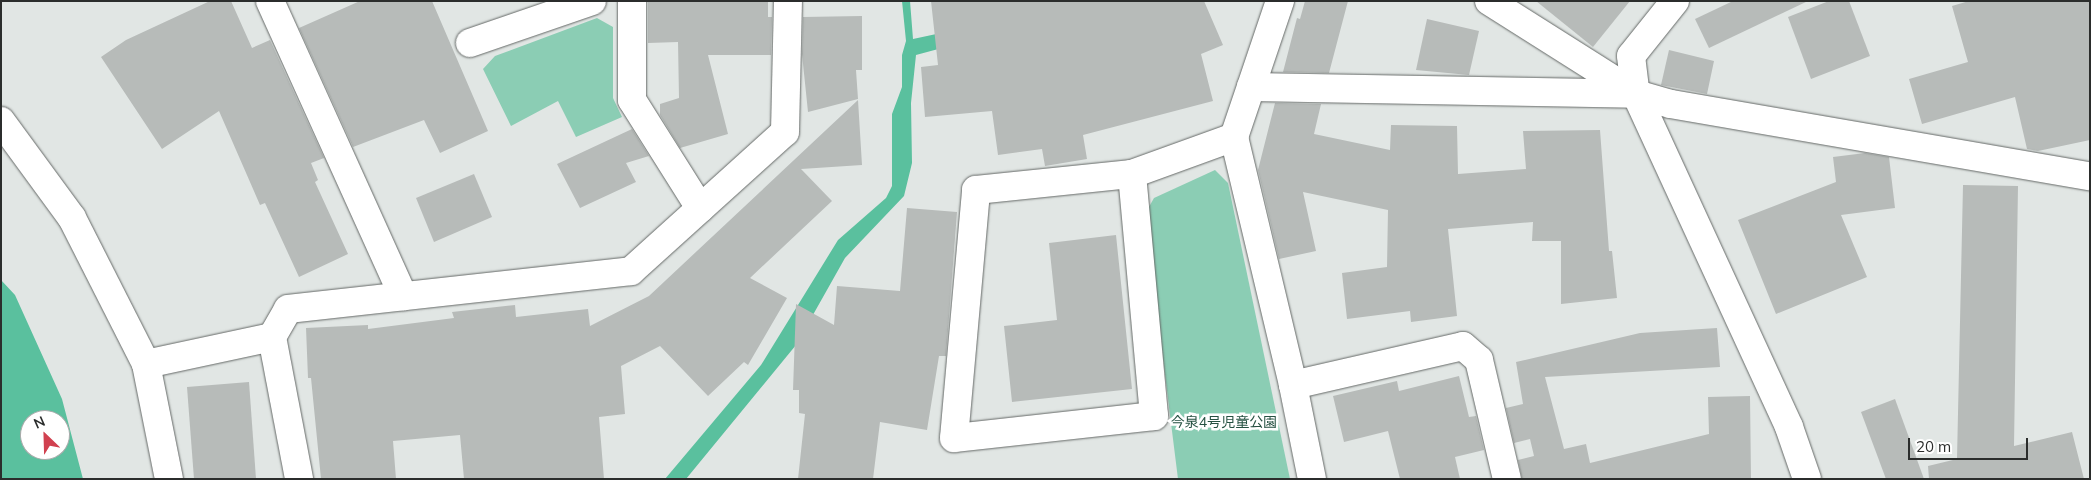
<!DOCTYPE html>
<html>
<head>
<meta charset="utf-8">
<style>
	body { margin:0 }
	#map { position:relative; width:2091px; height:480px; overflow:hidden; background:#e1e6e4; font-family:Mulish,"Noto Sans JP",sans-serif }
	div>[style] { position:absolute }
	.green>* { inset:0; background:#8bcdb4 }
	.forest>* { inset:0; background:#5ac09e }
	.building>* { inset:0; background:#b7bbb9 }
	.roads { filter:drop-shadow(0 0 1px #656967) drop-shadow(0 0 1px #656967) }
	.minor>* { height:28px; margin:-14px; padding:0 14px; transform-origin:14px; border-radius:14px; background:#fff }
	span { translate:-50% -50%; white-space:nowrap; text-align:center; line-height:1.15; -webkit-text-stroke:5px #fff; paint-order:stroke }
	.park-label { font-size:14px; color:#265142 }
	.frame { position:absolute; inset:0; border:2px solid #2b2d2c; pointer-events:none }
	.north { position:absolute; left:20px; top:410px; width:50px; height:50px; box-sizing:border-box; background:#fff; border:1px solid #aaabab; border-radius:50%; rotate:336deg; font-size:14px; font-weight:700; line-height:20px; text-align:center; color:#2b2d2c }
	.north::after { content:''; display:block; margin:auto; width:18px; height:22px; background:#d14150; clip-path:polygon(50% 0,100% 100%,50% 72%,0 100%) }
	.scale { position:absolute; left:1908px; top:438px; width:120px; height:22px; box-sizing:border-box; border:2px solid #2b2d2c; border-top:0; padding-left:6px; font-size:15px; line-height:18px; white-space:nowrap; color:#2b2d2c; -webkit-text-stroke:4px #fff; paint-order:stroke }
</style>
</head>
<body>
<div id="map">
	<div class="green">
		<div style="clip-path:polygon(597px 18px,613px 27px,613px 98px,622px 117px,576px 137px,558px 101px,511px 126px,483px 69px,495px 56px)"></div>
		<div style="clip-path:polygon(1215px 170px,1228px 183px,1290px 479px,1178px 479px,1145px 214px,1154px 198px)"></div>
	</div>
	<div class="forest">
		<div style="clip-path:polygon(902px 1px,910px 1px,913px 39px,941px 33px,942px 48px,916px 55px,911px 103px,912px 163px,904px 196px,845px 258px,796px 345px,686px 479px,665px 479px,761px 365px,838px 240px,886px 198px,892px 186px,892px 114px,902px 87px,902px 55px,906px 41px)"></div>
		<div style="clip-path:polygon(evenodd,1px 280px,15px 295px,62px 399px,83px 479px,1px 479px,1px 280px,30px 420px,60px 420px,60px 450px,30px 450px,30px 420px)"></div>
	</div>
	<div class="building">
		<div style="clip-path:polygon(210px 1px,231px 1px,252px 48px,270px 40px,324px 158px,311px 163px,318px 180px,315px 182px,348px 254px,299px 277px,265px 203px,260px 205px,219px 111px,162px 149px,101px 57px,126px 40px)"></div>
		<div style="clip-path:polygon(360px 1px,432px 1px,488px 131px,440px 153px,424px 120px,353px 147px,299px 28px)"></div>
		<div style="clip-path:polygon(648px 1px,768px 1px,768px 17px,772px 17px,771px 55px,708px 55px,728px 134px,680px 148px,660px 115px,660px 104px,679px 98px,678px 42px,648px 43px)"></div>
		<div style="clip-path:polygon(931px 1px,1204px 1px,1223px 45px,1201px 54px,1213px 101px,1083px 135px,1087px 159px,1045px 166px,1042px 149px,998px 155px,992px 111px,925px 117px,921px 67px,938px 65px)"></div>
		<div style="clip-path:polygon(1305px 1px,1348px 1px,1329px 73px,1283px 72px,1297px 18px,1300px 19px)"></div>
		<div style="clip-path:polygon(1536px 1px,1630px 1px,1593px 47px)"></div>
		<div style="clip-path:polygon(1733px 1px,1808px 1px,1709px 48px,1695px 19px)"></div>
		<div style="clip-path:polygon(1829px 1px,1849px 1px,1870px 56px,1811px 79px,1788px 17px)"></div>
		<div style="clip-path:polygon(1969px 1px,2090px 1px,2090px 140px,2038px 151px,2027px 149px,2015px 97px,1922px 124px,1909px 79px,1968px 62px,1952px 6px)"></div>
		<div style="clip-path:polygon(862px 16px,862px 70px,856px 70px,858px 99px,808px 112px,802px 54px,803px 17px)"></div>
		<div style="clip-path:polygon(1427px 19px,1479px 31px,1469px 75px,1416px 70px)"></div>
		<div style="clip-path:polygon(1669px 50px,1714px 61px,1707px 94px,1661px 85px)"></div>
		<div style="clip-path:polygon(858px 100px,862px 165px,801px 169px,832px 201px,750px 278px,787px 298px,748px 365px,744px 362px,708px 396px,660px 346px,621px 366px,625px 414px,599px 417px,604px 479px,464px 479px,460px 435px,393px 441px,396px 479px,321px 479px,311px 378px,308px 378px,306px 328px,368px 325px,368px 329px,454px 318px,452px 312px,515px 305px,516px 317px,588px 309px,590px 326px,649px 296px)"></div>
		<div style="clip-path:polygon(1275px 103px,1321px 104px,1314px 134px,1390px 150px,1391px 125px,1457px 126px,1458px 174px,1526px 169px,1523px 131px,1600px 130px,1609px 251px,1612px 251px,1617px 298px,1561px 304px,1561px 241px,1532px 241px,1533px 222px,1448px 229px,1457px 316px,1411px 322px,1410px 311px,1347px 319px,1342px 273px,1387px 267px,1388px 210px,1303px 192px,1316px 251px,1279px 259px,1258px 170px)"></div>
		<div style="clip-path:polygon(632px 129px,649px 156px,626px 163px,636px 182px,580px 208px,557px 164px)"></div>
		<div style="clip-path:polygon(1865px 153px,1889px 157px,1895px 208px,1841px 215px,1867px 277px,1776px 314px,1738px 220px,1836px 182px,1833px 157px)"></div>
		<div style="clip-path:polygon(474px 174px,492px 217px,434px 242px,416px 198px)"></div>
		<div style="clip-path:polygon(1963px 185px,2018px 186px,2014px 446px,2072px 432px,2084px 479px,1929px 479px,1928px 466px,1957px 459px)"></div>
		<div style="clip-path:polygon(907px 208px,957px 212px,946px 356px,939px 356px,927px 430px,880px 422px,873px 479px,798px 479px,805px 414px,799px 413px,799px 390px,793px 390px,796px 304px,834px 325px,837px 286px,900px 291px)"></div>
		<div style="clip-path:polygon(1116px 235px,1132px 389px,1012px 402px,1004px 326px,1057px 320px,1049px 243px)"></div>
		<div style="clip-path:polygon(1717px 328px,1720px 367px,1545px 377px,1564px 449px,1586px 444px,1590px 463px,1709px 434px,1708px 397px,1750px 396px,1751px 479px,1522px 479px,1518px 460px,1534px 456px,1530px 439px,1514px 443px,1506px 408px,1523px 404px,1516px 362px,1640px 333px)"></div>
		<div style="clip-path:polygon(1459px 376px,1469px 417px,1476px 416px,1484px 450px,1455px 457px,1460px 479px,1400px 479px,1388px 431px,1344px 442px,1333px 396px,1397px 381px,1399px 391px)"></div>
		<div style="clip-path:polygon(249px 382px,256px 479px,194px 479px,187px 387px)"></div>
		<div style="clip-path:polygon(1895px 399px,1924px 479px,1886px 479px,1861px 412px)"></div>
	</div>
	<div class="roads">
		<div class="minor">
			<div style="left:270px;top:1px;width:324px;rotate:65.7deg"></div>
			<div style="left:632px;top:1px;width:99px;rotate:90deg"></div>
			<div style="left:632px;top:100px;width:128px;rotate:57.8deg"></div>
			<div style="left:1280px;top:1px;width:144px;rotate:108.7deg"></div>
			<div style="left:1234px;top:137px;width:255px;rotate:76.6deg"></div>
			<div style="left:1293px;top:385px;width:96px;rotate:78.6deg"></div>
			<div style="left:1489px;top:1px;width:174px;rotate:32.3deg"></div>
			<div style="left:1636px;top:94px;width:36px;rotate:16deg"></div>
			<div style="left:1671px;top:104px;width:425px;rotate:9.8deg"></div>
			<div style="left:1675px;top:1px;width:70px;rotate:128.7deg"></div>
			<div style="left:1631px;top:56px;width:38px;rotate:83deg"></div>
			<div style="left:1636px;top:94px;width:366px;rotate:65.3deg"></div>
			<div style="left:1789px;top:427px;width:55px;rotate:70.9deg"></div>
			<div style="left:470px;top:43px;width:129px;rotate:-19deg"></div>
			<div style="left:1251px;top:87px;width:385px;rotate:1deg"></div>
			<div style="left:1px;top:121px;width:120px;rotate:53.8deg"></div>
			<div style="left:72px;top:218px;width:164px;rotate:63.1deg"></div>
			<div style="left:146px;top:364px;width:117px;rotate:78.7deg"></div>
			<div style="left:1132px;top:174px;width:243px;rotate:84.8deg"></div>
			<div style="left:1154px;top:416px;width:201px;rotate:173.7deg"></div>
			<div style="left:954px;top:438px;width:249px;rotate:-84.9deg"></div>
			<div style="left:976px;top:190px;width:157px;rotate:-5.9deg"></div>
			<div style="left:1132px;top:174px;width:109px;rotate:-19.9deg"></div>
			<div style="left:272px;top:337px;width:145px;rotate:79.2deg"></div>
			<div style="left:146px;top:364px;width:129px;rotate:-12.1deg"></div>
			<div style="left:272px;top:337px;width:32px;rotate:-60deg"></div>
			<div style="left:288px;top:309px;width:345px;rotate:-6.3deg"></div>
			<div style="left:631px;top:271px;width:207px;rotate:-42.1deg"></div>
			<div style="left:785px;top:132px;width:131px;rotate:-88.7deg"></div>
			<div style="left:1293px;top:385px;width:174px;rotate:-12.9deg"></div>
			<div style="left:1463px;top:346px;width:21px;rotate:41deg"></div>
			<div style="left:1479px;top:360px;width:122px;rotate:76.8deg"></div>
		</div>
	</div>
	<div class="park-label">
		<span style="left:1224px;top:422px">今泉4号児童公園</span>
	</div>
	<div class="frame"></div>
	<div class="north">N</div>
	<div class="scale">20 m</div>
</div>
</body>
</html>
